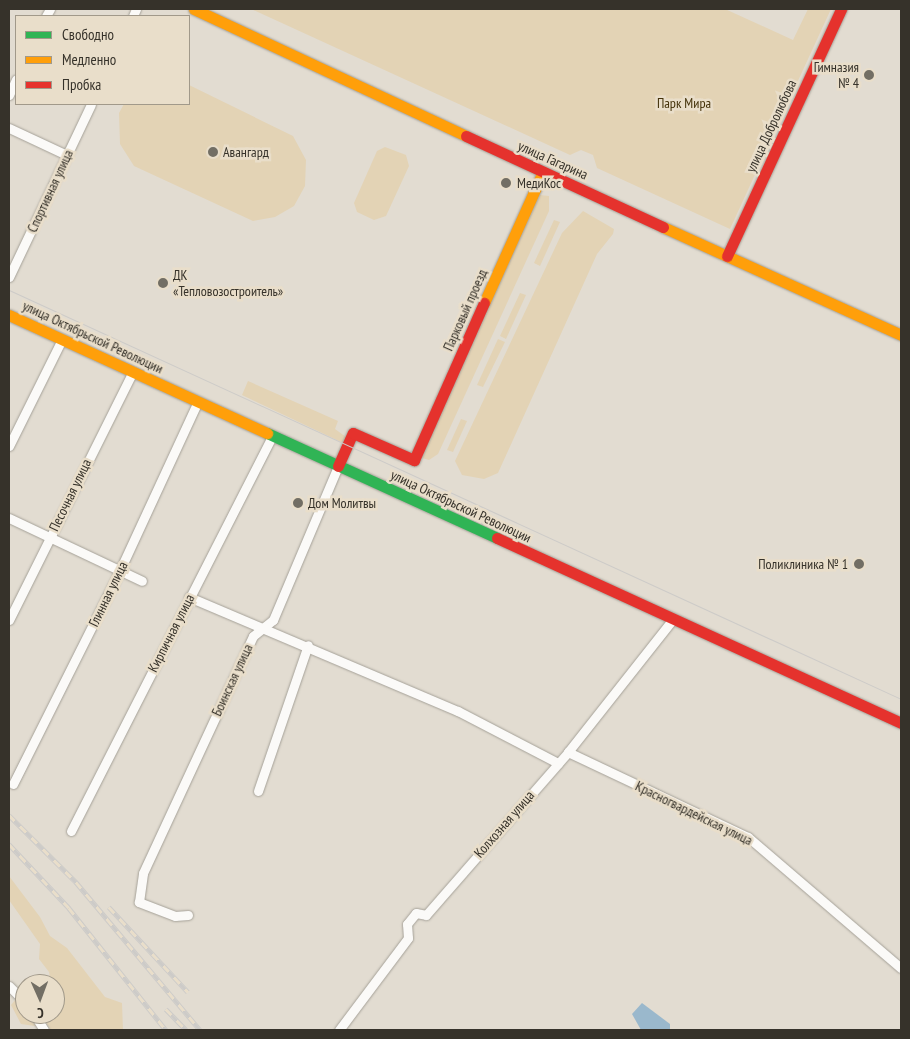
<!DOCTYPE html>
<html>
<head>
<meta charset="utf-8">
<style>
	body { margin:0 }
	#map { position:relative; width:910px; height:1039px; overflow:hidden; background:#e2dcd1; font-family:"PT Sans Narrow",sans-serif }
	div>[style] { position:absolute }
	.green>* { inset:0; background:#e3d3b5 }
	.water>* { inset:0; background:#9ab8cc }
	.roads { filter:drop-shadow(0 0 1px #a5a198) drop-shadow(0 0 1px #a5a198) }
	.street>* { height:9px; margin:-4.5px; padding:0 4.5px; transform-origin:4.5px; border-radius:4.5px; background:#fbfaf8 }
	.fast>* { height:11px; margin:-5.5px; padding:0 5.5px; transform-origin:5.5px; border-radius:5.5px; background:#30b455 }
	.slow>* { height:11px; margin:-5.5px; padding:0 5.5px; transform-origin:5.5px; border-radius:5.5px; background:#ff9f0a }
	.jam>* { height:11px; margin:-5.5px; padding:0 5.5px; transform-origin:5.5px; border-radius:5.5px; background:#e5322d }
	.tram>* { height:1px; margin:-0.5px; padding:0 0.5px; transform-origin:0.5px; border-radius:0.5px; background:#cdcbc8 }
	.rail>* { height:4.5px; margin-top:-2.25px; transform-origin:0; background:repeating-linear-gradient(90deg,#e9deca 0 8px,#cdcbc8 0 16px); box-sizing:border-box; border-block:1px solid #cdcbc8 }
	.dots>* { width:14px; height:14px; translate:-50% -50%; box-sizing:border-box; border:2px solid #e9deca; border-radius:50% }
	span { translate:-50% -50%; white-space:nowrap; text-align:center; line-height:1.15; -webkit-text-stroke:5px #e9deca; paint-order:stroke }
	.poi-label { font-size:14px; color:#36322a }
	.right { translate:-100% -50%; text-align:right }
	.left { translate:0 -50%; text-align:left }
	.park-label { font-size:14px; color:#44320a }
	.street-label { font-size:14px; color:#36322a }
	.frame { position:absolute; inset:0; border:10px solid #36322a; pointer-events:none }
	.legend { position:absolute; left:15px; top:15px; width:175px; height:90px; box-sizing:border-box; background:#e9deca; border:1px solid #a1998a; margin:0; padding:6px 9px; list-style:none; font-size:15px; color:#36322a }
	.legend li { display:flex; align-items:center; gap:10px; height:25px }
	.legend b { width:25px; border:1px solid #a1998a }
	.north { position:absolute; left:15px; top:974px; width:50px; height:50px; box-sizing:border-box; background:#e9deca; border:1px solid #a1998a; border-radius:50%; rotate:178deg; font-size:14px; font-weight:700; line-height:20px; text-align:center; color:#36322a }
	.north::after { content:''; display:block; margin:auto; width:18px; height:22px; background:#726e64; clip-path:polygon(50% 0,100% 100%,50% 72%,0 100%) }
</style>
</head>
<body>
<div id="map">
	<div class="green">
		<div style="clip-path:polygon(251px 9px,725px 9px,793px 40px,808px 9px,831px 9px,730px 229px,597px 168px,593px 155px,581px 150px,570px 155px)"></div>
		<div style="clip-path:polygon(189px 85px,293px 136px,306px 160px,305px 186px,294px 206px,275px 217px,253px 221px,134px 166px,120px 144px,119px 113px,124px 104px,189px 104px)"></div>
		<div style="clip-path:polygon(385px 147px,406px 155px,409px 166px,386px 216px,374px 220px,357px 212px,354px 203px,377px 151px)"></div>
		<div style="clip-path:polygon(540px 195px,549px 196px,549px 211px,438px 454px,429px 460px,422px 458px,420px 454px)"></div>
		<div style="clip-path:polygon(583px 211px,614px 229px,613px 234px,597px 254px,498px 473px,484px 479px,462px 475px,455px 461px,562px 233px)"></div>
		<div style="clip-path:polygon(554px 220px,560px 222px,540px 266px,534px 263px)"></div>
		<div style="clip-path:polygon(520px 293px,526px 295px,506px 339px,500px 336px)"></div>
		<div style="clip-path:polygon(498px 339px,505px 342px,483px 387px,477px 385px)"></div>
		<div style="clip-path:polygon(248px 381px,338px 421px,335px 429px,346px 437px,343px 443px,242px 395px)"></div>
		<div style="clip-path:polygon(461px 419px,467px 421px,453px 452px,447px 450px)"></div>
		<div style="clip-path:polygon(9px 876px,40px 917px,50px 936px,67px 948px,105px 997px,122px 1003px,123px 1030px,51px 1030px,45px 1021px,35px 1026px,21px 1024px,11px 1005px,23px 991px,25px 1014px,55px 1014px,55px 984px,51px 984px,49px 972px,39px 959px,40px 944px,9px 900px)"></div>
	</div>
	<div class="water">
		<div style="clip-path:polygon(642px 1003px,670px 1024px,670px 1030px,641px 1030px,632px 1014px)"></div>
	</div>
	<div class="roads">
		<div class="street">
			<div style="left:46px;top:16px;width:8px;rotate:-60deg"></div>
			<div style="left:133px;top:16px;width:8px;rotate:-67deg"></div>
			<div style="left:9px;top:95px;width:17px;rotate:-66deg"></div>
			<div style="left:9px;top:128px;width:64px;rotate:25deg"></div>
			<div style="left:9px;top:277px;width:191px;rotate:-64.6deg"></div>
			<div style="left:9px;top:446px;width:119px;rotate:-63.6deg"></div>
			<div style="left:9px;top:518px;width:147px;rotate:25.3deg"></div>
			<div style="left:189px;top:597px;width:292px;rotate:23deg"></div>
			<div style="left:458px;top:711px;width:113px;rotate:27.5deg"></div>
			<div style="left:9px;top:620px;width:278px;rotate:-63.5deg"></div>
			<div style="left:568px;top:752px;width:199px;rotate:25.3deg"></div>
			<div style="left:748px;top:837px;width:201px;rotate:40.6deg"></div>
			<div style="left:13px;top:784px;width:239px;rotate:-63.4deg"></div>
			<div style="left:120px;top:570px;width:186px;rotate:-65.2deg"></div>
			<div style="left:258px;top:791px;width:154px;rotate:-71.1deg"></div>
			<div style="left:71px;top:831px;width:443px;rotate:-63deg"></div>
			<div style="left:188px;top:915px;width:13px;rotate:176deg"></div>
			<div style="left:175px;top:916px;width:39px;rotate:-159deg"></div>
			<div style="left:139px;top:902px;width:29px;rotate:-82deg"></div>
			<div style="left:143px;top:873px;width:261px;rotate:-65.1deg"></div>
			<div style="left:253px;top:636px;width:26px;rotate:-39deg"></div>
			<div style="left:273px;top:620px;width:167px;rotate:-67.1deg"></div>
			<div style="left:9px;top:986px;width:23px;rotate:45deg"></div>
			<div style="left:34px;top:1014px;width:19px;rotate:58deg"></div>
			<div style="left:339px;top:1030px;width:115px;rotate:-53.1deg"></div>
			<div style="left:408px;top:938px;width:14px;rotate:-94deg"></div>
			<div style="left:407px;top:924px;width:14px;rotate:-51deg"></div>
			<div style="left:416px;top:913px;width:10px;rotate:11deg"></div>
			<div style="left:426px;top:915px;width:216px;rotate:-48.9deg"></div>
			<div style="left:568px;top:752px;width:169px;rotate:-51.7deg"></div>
		</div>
		<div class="fast">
			<div style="left:267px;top:433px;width:253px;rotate:24.5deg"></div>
		</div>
		<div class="slow">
			<div style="left:194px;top:9px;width:300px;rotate:25deg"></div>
			<div style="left:663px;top:227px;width:261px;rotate:24.4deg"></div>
			<div style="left:484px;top:303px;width:144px;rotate:-65.8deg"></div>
			<div style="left:9px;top:315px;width:284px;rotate:24.6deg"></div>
		</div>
		<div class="jam">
			<div style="left:466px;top:136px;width:217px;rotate:24.8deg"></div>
			<div style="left:727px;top:256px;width:272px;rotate:-65.2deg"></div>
			<div style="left:338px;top:466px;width:36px;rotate:-66deg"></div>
			<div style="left:353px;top:433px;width:67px;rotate:23.9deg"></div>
			<div style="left:414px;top:460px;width:172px;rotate:-66deg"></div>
			<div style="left:497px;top:538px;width:444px;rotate:24.6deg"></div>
		</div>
	</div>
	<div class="tram">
		<div style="left:9px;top:290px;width:981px;rotate:24.63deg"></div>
	</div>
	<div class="rail">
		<div style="left:9px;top:815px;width:95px;rotate:45deg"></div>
		<div style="left:76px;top:882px;width:193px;rotate:50deg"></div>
		<div style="left:9px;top:844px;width:88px;rotate:46.8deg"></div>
		<div style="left:69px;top:908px;width:156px;rotate:51.5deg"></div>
		<div style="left:109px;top:907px;width:116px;rotate:47.1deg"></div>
		<div style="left:166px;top:1009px;width:29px;rotate:46deg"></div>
	</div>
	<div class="dots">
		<div style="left:869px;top:75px;background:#726e64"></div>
		<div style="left:213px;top:152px;background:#726e64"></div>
		<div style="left:506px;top:183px;background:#726e64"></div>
		<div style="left:163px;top:283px;background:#726e64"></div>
		<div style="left:298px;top:503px;background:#726e64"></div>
		<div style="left:859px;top:564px;background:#726e64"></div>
	</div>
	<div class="poi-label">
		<span class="right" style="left:859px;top:75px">Гимназия<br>№ 4</span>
		<span class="left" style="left:223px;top:152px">Авангард</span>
		<span class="left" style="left:517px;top:183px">МедиКос</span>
		<span class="left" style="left:173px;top:283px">ДК<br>«Тепловозостроитель»</span>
		<span class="left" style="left:308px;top:503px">Дом Молитвы</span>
		<span class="right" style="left:848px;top:564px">Поликлиника № 1</span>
	</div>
	<div class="park-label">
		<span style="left:684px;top:103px">Парк Мира</span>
	</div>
	<div class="street-label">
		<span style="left:771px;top:126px;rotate:-65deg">улица Добролюбова</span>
		<span style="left:553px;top:160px;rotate:24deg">улица Гагарина</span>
		<span style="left:50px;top:191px;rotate:-65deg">Спортивная улица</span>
		<span style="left:465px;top:310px;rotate:-66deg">Парковый проезд</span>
		<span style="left:93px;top:337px;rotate:25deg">улица Октябрьской Революции</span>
		<span style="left:70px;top:495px;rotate:-64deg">Песочная улица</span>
		<span style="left:461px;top:506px;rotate:25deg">улица Октябрьской Революции</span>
		<span style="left:108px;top:594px;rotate:-64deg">Глинная улица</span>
		<span style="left:171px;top:633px;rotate:-63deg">Кирпичная улица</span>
		<span style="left:232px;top:680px;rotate:-65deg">Боинская улица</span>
		<span style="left:694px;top:813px;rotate:26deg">Красногвардейская улица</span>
		<span style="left:504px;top:824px;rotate:-49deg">Колхозная улица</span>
	</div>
	<div class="frame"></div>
	<ul class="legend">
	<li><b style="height:6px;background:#30b455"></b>Свободно</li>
	<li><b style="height:6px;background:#ff9f0a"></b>Медленно</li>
	<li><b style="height:6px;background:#e5322d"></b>Пробка</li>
	</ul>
	<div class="north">С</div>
</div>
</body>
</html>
